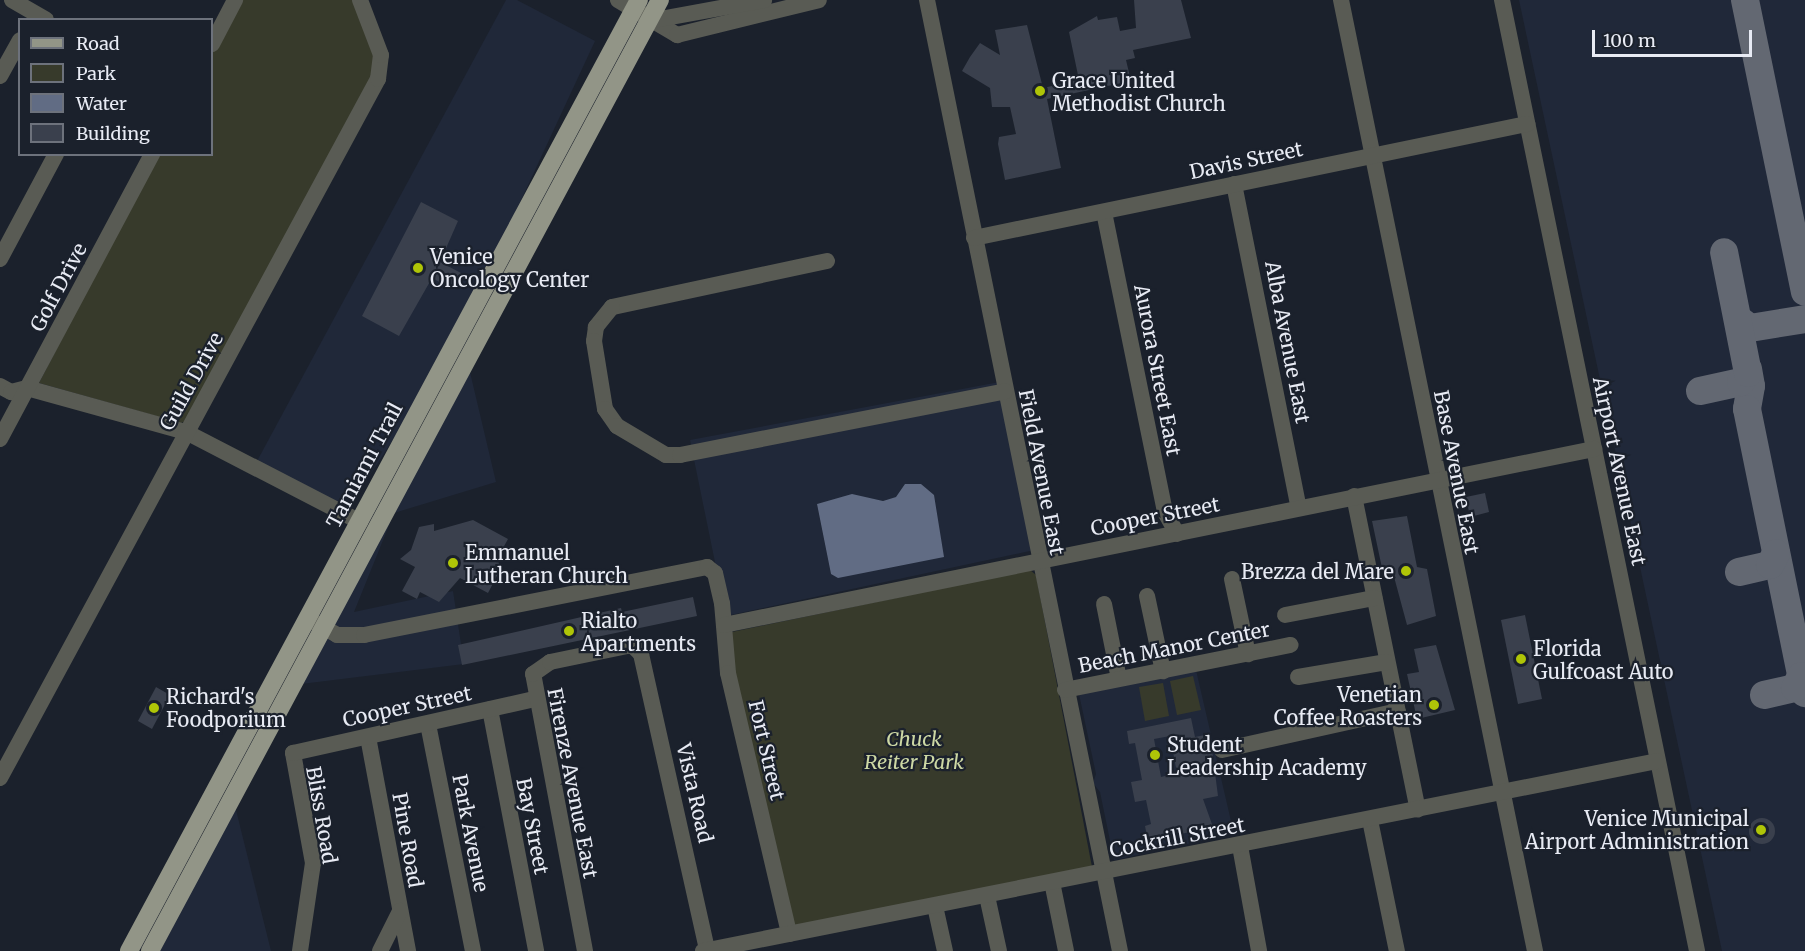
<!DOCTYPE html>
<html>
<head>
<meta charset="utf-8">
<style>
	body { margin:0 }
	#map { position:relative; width:1805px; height:951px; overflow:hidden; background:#1b212c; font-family:Merriweather,serif }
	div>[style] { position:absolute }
	.built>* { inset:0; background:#202839 }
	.green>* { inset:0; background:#373a2b }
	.water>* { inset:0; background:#616c84 }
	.taxiway>* { height:28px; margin:-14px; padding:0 14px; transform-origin:14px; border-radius:14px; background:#636872 }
	.building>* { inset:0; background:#3a404d }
	.round { border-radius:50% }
	.minor>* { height:16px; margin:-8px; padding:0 8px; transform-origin:8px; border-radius:8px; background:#595b54 }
	.major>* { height:18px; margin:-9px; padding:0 9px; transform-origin:9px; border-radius:9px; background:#929587 }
	.dots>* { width:16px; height:16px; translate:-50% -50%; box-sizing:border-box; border:3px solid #1b212c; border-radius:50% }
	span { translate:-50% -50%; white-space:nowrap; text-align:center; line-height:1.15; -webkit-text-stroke:4.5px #1b212c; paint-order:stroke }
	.poi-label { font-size:20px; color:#e8ebf4 }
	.left { translate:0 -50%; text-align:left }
	.right { translate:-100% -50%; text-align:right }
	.street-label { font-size:20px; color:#e8ebf4 }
	.park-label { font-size:20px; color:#cdd8a4; font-style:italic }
	.legend { position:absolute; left:18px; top:18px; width:195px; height:138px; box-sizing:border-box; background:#1b212c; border:2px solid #6d727c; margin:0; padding:8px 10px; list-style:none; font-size:18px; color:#e8ebf4 }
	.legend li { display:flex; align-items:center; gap:12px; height:30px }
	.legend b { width:30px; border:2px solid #6d727c }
	.scale { position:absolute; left:1592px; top:30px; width:160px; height:27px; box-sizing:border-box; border:3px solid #e8ebf4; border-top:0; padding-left:8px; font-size:18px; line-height:21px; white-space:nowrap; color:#e8ebf4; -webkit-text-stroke:4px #1b212c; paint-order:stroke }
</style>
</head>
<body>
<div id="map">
	<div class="built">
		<div style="clip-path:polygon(506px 0,517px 0,595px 41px,490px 267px,408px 417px,347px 510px,256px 463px)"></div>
		<div style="clip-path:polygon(1519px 0,1805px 0,1805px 951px,1722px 951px)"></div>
		<div style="clip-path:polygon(469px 368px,496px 482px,394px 513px,354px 612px,453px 591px,464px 664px,301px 684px)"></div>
		<div style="clip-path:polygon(evenodd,1005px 381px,1039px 549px,726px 616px,690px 440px,1005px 381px,852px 495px,883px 501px,897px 497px,831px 574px,817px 504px,852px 495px)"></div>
		<div style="clip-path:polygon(1196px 670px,1234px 834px,1114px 860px,1100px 792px,1093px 783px,1096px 774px,1079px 694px)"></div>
		<div style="clip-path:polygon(235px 806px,271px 951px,160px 951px)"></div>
	</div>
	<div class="green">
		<div style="clip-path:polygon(241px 0,354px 0,377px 65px,186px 421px,181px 423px,39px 383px,157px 155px,212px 154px,212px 54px)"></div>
		<div style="clip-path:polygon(1030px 570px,1036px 575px,1092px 867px,793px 926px,729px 657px,732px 632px)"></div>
		<div style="clip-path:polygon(1193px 676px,1201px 710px,1177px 715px,1170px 681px)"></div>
		<div style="clip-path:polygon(1163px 683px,1169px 716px,1145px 721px,1139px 687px)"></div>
	</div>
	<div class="water">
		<div style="clip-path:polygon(905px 484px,921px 484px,934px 495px,944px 557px,838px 578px,831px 574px,817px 504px,852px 494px,883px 501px,896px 497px)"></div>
	</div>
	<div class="taxiway">
		<div style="left:1745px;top:0;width:298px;rotate:78.4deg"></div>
		<div style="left:1738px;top:319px;width:15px;rotate:37deg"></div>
		<div style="left:1750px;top:328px;width:56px;rotate:-9.3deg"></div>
		<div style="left:1748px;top:369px;width:17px;rotate:80deg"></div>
		<div style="left:1751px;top:386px;width:23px;rotate:100deg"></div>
		<div style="left:1747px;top:409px;width:290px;rotate:78.5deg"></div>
		<div style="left:1700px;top:391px;width:42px;rotate:-12.4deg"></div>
		<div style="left:1741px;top:382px;width:11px;rotate:-52deg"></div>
		<div style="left:1748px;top:373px;width:123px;rotate:-101.2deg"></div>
		<div style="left:1739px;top:572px;width:32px;rotate:-13deg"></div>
		<div style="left:1770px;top:565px;width:13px;rotate:-63deg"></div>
		<div style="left:1764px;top:695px;width:32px;rotate:-13deg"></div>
		<div style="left:1795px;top:688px;width:13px;rotate:-63deg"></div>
	</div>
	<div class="building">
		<div style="clip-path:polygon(1134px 0,1181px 0,1191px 38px,1133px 50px,1135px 58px,1126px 60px,1131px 81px,1047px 99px,1061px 168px,1005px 180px,998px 144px,999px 137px,1016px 134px,1010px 107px,992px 107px,990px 88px,962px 71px,970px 57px,980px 43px,1000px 55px,995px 30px,1027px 25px,1043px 88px,1079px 80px,1069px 32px,1097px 16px,1098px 20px,1117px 17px,1120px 31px,1136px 28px)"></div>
		<div style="clip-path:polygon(421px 202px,458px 221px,440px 262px,461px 273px,452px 289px,432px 278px,399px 336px,362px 316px)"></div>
		<div style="clip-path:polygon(1485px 493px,1489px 512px,1470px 517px,1466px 497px)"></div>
		<div style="clip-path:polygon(1407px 516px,1417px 567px,1427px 569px,1436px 616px,1407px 625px,1393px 573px,1385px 574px,1382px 568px,1372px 521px)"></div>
		<div style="clip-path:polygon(473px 520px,508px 539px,497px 559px,501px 568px,488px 593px,460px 578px,439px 602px,420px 592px,417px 599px,402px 591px,415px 567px,400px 559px,411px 550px,419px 527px,434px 524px,434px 531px)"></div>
		<div style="clip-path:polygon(693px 597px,697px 616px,462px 665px,458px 645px,621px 608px,622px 612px)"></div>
		<div style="clip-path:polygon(1525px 615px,1542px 699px,1518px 704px,1501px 620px)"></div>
		<div style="clip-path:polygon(1436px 645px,1455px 710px,1417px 719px,1407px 674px,1419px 672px,1414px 649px)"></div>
		<div style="clip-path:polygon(156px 687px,170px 695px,152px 729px,138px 721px)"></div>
		<div style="clip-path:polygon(evenodd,1191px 718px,1195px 737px,1210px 734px,1218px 796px,1203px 799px,1213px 827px,1148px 841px,1145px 826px,1151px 824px,1146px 800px,1135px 802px,1131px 782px,1142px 780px,1135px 743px,1129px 744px,1127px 731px,1191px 718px,1170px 736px,1177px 773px,1161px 777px,1154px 739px,1170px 736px)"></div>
		<div class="round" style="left:1749px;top:818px;width:26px;height:26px"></div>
	</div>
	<div class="minor">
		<div style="left:12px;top:0;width:39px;rotate:30deg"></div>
		<div style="left:618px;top:0;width:69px;rotate:30.7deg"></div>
		<div style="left:677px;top:35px;width:146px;rotate:-13.8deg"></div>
		<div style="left:927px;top:0;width:970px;rotate:78.53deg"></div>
		<div style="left:1341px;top:0;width:971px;rotate:78.47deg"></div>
		<div style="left:1502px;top:0;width:971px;rotate:78.41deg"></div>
		<div style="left:649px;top:21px;width:117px;rotate:-10.3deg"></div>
		<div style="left:212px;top:44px;width:50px;rotate:-62.4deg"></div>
		<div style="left:0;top:76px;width:41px;rotate:-60.9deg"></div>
		<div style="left:1234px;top:184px;width:330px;rotate:78.7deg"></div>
		<div style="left:1104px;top:212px;width:306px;rotate:78.5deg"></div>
		<div style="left:1165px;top:512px;width:25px;rotate:61deg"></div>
		<div style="left:974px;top:238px;width:565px;rotate:-11.65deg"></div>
		<div style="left:0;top:259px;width:119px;rotate:-61.9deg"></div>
		<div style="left:827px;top:261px;width:220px;rotate:167.9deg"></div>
		<div style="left:612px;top:307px;width:26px;rotate:129deg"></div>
		<div style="left:596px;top:327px;width:14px;rotate:98deg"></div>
		<div style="left:594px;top:341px;width:69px;rotate:80.8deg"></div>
		<div style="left:605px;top:409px;width:21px;rotate:55deg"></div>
		<div style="left:617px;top:426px;width:57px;rotate:30.6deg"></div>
		<div style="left:666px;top:455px;width:14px"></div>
		<div style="left:680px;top:455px;width:331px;rotate:-11.1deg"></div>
		<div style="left:0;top:386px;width:13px;rotate:29deg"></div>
		<div style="left:11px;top:392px;width:16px;rotate:-14deg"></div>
		<div style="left:27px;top:388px;width:165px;rotate:15.5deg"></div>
		<div style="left:186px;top:432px;width:196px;rotate:27.3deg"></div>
		<div style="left:0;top:439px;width:323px;rotate:-61.9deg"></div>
		<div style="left:1354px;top:496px;width:320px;rotate:78.5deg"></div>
		<div style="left:1232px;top:579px;width:77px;rotate:78deg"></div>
		<div style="left:1147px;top:596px;width:77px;rotate:78deg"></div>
		<div style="left:1104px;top:604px;width:76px;rotate:78.7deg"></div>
		<div style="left:1285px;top:615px;width:91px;rotate:-10.8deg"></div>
		<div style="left:312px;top:621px;width:29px;rotate:29deg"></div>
		<div style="left:337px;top:635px;width:27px"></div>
		<div style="left:364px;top:635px;width:350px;rotate:-11.2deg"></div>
		<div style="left:707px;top:567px;width:10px;rotate:37deg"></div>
		<div style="left:715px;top:573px;width:31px;rotate:77deg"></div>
		<div style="left:722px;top:603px;width:70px;rotate:85.1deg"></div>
		<div style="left:728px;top:673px;width:268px;rotate:76.8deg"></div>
		<div style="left:724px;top:625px;width:888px;rotate:-11.44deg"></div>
		<div style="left:1298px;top:677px;width:90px;rotate:-9.6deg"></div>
		<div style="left:1065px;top:690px;width:230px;rotate:-11.3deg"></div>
		<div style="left:490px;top:709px;width:246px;rotate:79.2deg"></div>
		<div style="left:428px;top:724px;width:231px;rotate:78.8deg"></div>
		<div style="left:368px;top:737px;width:218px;rotate:79.4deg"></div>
		<div style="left:1222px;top:750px;width:180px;rotate:-12.5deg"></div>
		<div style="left:0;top:778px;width:795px;rotate:-61.6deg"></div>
		<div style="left:378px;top:79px;width:24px;rotate:-83deg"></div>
		<div style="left:381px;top:55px;width:59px;rotate:-110.9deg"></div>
		<div style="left:1370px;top:820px;width:134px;rotate:78.4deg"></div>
		<div style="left:1240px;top:846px;width:107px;rotate:79.7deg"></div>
		<div style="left:1052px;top:882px;width:70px;rotate:78.5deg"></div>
		<div style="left:987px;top:896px;width:56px;rotate:77.7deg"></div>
		<div style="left:935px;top:906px;width:46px;rotate:77.5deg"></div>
		<div style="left:300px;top:951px;width:89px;rotate:-81.6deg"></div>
		<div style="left:313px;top:863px;width:112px;rotate:-100.3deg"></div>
		<div style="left:293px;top:753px;width:248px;rotate:-12.6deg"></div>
		<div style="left:380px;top:951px;width:45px;rotate:-63.4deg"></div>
		<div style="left:585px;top:951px;width:282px;rotate:-100.6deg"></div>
		<div style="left:533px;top:674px;width:21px;rotate:-35deg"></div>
		<div style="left:550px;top:662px;width:84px;rotate:-11.7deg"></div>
		<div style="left:632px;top:645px;width:13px;rotate:45deg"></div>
		<div style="left:641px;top:654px;width:303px;rotate:77.4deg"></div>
		<div style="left:703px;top:951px;width:973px;rotate:-11.26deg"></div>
	</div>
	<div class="major">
		<div style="left:129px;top:951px;width:1079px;rotate:-61.8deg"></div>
		<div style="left:150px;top:951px;width:1079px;rotate:-61.8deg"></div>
	</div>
	<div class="dots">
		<div style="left:1040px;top:91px;background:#afc507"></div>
		<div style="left:418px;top:268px;background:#afc507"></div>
		<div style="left:453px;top:563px;background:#afc507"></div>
		<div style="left:1406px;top:571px;background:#afc507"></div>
		<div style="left:569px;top:631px;background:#afc507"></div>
		<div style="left:1521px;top:659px;background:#afc507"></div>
		<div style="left:1434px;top:705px;background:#afc507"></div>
		<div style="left:154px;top:708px;background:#afc507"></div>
		<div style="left:1155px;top:755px;background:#afc507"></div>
		<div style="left:1761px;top:830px;background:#afc507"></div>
	</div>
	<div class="poi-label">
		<span class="left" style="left:1052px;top:92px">Grace United<br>Methodist Church</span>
		<span class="left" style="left:430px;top:268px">Venice<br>Oncology Center</span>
		<span class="left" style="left:465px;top:564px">Emmanuel<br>Lutheran Church</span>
		<span class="right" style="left:1394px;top:571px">Brezza del Mare</span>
		<span class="left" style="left:581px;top:632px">Rialto<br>Apartments</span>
		<span class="left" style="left:1533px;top:660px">Florida<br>Gulfcoast Auto</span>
		<span class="right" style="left:1422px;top:706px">Venetian<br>Coffee Roasters</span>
		<span class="left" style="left:166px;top:708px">Richard's<br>Foodporium</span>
		<span class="left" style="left:1167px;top:756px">Student<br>Leadership Academy</span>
		<span class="right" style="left:1749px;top:830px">Venice Municipal<br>Airport Administration</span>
	</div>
	<div class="street-label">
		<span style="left:1246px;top:160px;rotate:-12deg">Davis Street</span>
		<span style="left:58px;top:287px;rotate:-62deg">Golf Drive</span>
		<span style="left:1288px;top:342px;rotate:79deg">Alba Avenue East</span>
		<span style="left:1158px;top:370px;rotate:79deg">Aurora Street East</span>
		<span style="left:191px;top:381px;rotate:-61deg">Guild Drive</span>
		<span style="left:364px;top:465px;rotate:-62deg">Tamiami Trail</span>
		<span style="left:1620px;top:471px;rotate:78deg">Airport Avenue East</span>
		<span style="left:1042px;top:472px;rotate:79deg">Field Avenue East</span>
		<span style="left:1457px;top:472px;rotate:79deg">Base Avenue East</span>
		<span style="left:1155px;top:516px;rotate:-11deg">Cooper Street</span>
		<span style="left:1174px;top:647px;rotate:-11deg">Beach Manor Center</span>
		<span style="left:407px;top:706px;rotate:-12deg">Cooper Street</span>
		<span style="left:767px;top:750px;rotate:77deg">Fort Street</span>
		<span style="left:573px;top:783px;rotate:79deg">Firenze Avenue East</span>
		<span style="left:695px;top:793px;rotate:77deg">Vista Road</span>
		<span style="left:322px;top:815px;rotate:80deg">Bliss Road</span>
		<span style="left:533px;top:826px;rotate:79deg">Bay Street</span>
		<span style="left:471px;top:833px;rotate:79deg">Park Avenue</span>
		<span style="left:1177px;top:837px;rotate:-11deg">Cockrill Street</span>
		<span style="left:408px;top:840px;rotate:80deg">Pine Road</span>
	</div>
	<div class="park-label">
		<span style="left:914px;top:750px">Chuck<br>Reiter Park</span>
	</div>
	<ul class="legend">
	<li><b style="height:8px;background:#929587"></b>Road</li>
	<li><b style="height:16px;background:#373a2b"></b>Park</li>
	<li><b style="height:16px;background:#616c84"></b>Water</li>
	<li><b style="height:16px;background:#3a404d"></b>Building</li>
	</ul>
	<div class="scale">100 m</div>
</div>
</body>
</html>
